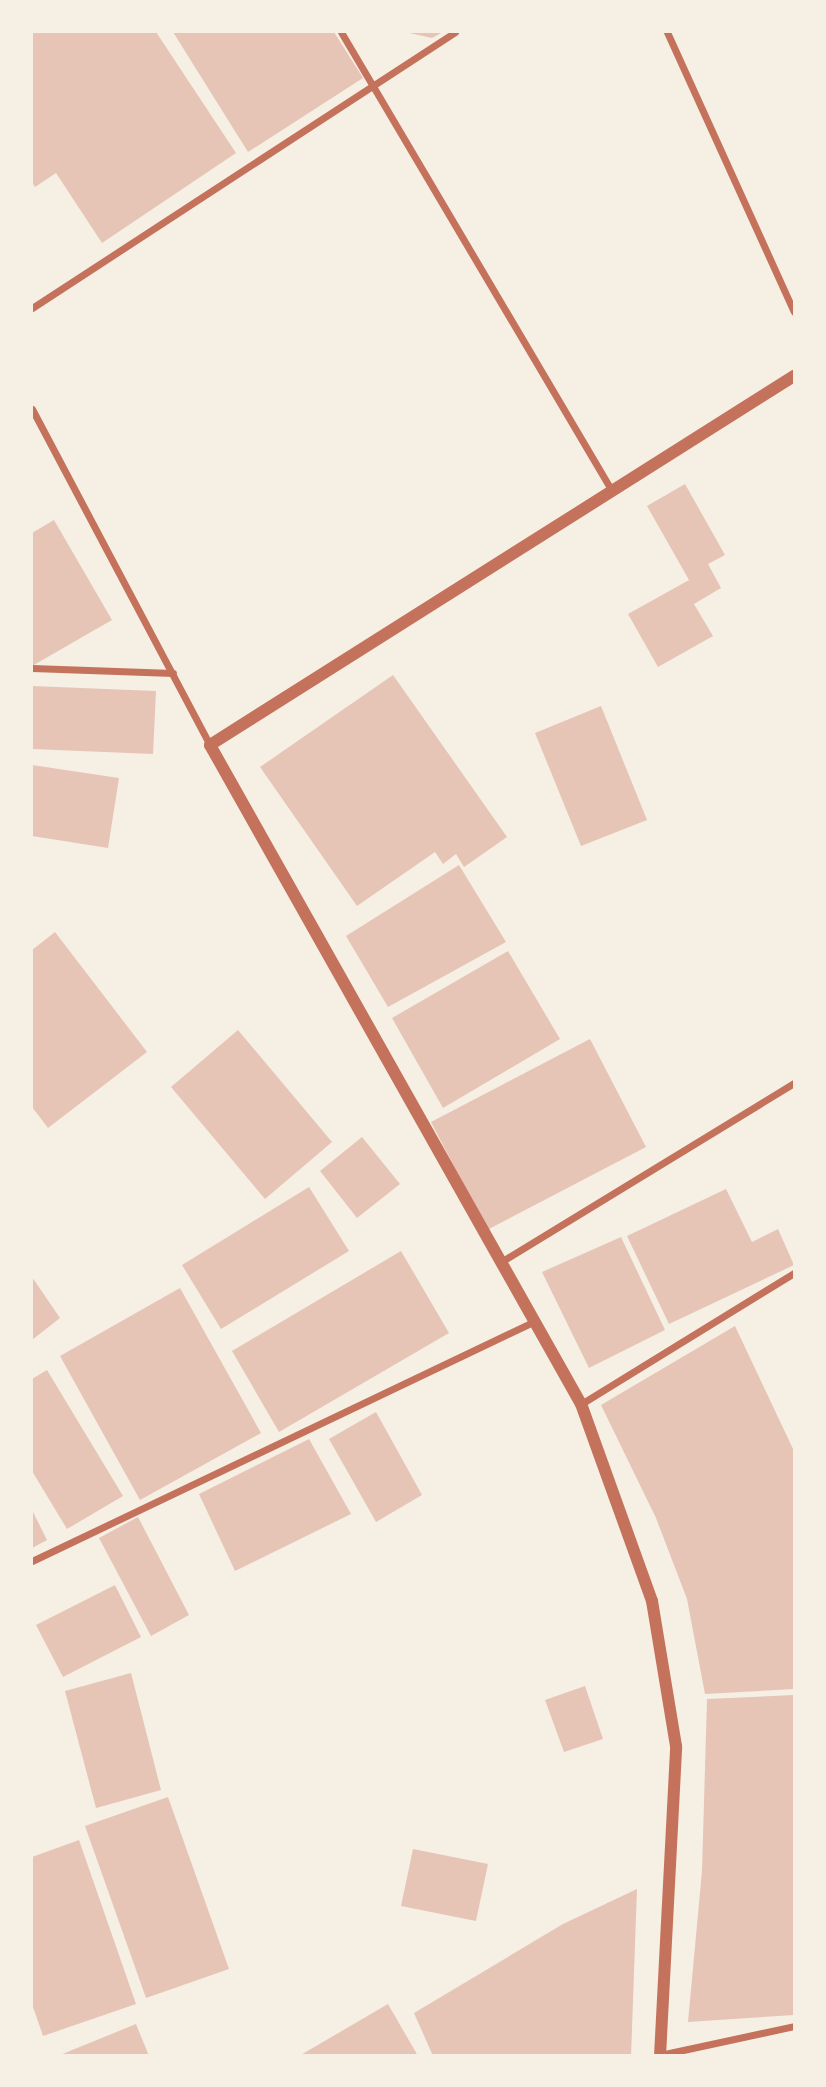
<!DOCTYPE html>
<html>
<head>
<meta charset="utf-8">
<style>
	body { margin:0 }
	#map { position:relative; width:826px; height:2087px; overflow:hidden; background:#f6efe4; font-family:Rubik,sans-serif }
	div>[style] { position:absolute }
	.building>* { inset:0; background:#e6c5b7 }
	.minor>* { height:7px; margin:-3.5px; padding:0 3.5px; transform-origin:3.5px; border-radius:3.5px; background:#c5725c }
	.tertiary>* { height:12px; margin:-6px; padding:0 6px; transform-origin:6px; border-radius:6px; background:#c5725c }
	span { translate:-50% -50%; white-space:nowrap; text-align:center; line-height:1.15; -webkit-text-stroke:7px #f6efe4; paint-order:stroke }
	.frame { position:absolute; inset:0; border:33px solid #f6efe4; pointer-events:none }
</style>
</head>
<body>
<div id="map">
	<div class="building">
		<div style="clip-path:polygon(32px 32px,156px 32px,236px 153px,102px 243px,56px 173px,35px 187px,32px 182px)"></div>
		<div style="clip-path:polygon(173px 32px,334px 32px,363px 78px,248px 152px)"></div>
		<div style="clip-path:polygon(405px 32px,443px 32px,432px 38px)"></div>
		<div style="clip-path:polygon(685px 484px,725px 555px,708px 564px,721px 588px,694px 604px,713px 636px,658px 667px,628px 614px,689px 580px,647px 506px)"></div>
		<div style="clip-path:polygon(54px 520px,112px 620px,32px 666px,32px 533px)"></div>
		<div style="clip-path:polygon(393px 675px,507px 837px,464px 867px,456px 854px,443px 864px,435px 852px,357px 906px,260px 767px)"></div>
		<div style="clip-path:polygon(32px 686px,156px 691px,153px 754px,32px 749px)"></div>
		<div style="clip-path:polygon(601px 706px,647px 820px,581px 846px,535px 733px)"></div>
		<div style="clip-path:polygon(32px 765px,119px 778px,108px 848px,32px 836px)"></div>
		<div style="clip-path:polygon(459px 865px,506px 942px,388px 1007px,346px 936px)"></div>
		<div style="clip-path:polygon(55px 932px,147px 1052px,48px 1128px,32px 1107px,32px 950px)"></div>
		<div style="clip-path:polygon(508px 951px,560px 1039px,443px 1108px,392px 1018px)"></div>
		<div style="clip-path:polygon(238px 1030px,332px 1142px,265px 1199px,171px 1087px)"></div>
		<div style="clip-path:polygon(590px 1039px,646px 1147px,487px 1230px,431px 1122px)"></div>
		<div style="clip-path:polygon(362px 1137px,400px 1184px,357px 1218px,320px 1171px)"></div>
		<div style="clip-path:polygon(309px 1187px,349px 1251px,221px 1329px,182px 1265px)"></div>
		<div style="clip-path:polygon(726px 1189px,752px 1242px,778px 1229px,794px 1265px,669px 1324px,627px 1236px)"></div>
		<div style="clip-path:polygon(621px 1237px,665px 1330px,589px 1368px,542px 1272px)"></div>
		<div style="clip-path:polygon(401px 1251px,449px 1333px,279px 1432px,232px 1351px)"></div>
		<div style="clip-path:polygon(32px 1277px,60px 1318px,32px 1340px)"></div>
		<div style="clip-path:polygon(180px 1288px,261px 1433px,140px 1500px,60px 1356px)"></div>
		<div style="clip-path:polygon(735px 1326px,794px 1451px,794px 1689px,705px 1694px,687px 1599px,656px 1518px,601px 1405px)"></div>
		<div style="clip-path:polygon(47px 1370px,123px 1496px,67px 1529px,32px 1471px,32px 1379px)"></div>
		<div style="clip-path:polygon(376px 1412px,422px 1495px,376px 1522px,329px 1439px)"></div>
		<div style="clip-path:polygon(309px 1439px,351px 1514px,235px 1571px,199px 1494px)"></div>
		<div style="clip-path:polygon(32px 1510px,47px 1540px,32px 1548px)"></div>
		<div style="clip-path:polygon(138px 1517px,189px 1615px,151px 1636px,99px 1538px)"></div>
		<div style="clip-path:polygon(115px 1585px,141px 1637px,63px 1677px,36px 1625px)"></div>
		<div style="clip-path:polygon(131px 1673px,161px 1790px,96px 1808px,65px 1691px)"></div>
		<div style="clip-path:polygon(585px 1686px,603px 1739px,564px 1752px,545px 1700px)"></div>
		<div style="clip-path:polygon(794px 1695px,794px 2015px,688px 2022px,702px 1871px,707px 1699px)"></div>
		<div style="clip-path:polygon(168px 1797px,229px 1969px,146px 1998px,85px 1826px)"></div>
		<div style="clip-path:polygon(79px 1840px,136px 2004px,43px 2036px,32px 2004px,32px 1857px)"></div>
		<div style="clip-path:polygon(413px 1849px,488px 1864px,476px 1921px,401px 1906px)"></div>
		<div style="clip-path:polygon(637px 1889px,631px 2056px,433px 2056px,414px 2013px,563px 1924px)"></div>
		<div style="clip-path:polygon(388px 2004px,418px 2056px,299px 2056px)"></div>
		<div style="clip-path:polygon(136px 2024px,149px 2056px,60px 2056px,60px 2055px)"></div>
	</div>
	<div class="minor">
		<div style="left:341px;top:32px;width:533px;rotate:59.44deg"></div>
		<div style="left:667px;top:32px;width:307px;rotate:65.6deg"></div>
		<div style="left:32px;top:308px;width:505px;rotate:-33.12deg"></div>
		<div style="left:32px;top:409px;width:380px;rotate:62.1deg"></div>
		<div style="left:32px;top:668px;width:141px;rotate:2deg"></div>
		<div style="left:499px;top:1263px;width:346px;rotate:-31.4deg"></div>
		<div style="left:581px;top:1404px;width:250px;rotate:-31.6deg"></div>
		<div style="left:32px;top:1561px;width:553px;rotate:-25.5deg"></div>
		<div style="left:660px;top:2055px;width:137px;rotate:-12.2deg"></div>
	</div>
	<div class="tertiary">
		<div style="left:660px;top:2056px;width:310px;rotate:-87deg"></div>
		<div style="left:676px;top:1746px;width:147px;rotate:-99.4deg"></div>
		<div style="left:652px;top:1601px;width:209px;rotate:-109.8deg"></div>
		<div style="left:581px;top:1404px;width:756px;rotate:-119.38deg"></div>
		<div style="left:210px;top:745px;width:691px;rotate:-32.29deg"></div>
	</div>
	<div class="frame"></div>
</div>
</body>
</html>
